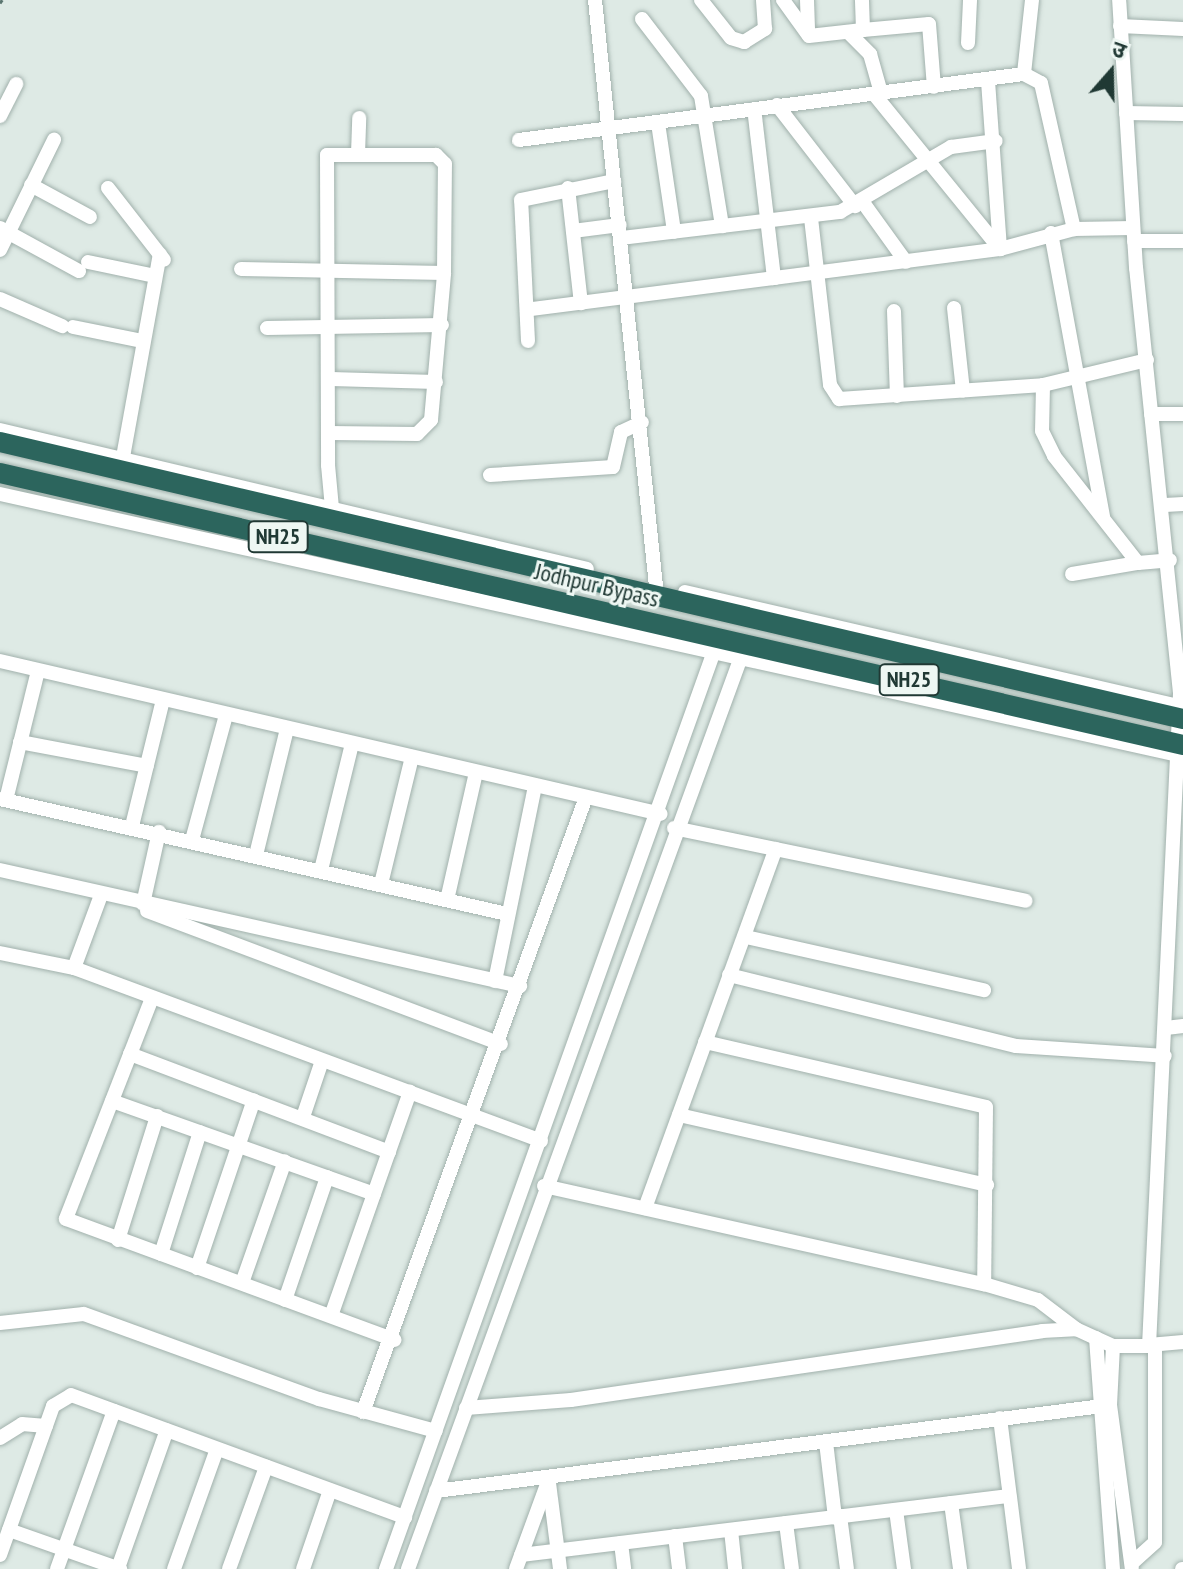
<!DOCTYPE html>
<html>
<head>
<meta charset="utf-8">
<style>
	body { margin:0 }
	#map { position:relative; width:1183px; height:1569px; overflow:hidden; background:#deeae5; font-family:"PT Sans Narrow","Noto Sans Devanagari",sans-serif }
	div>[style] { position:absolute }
	.roads { filter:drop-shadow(0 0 2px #a1b1ac) drop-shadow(0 0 2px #a1b1ac) }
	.minor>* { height:14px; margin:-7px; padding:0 7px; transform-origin:7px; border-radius:7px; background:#fff }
	.highway>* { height:20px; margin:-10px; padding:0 10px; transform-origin:10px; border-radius:10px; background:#2c655d }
	.rail>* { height:3px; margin-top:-1.5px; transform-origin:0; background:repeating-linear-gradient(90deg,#5a756f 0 16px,transparent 0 24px) }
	span { translate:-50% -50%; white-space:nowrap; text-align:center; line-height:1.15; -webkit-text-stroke:6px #eef7f3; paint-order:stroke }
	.shield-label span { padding:2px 6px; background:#eef7f3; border:2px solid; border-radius:6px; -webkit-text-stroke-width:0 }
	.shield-label { font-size:22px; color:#203934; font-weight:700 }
	.street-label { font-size:24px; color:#203934 }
	.north { position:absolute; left:1071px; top:32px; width:80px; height:80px; -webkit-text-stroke:6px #eef7f3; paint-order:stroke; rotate:20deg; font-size:22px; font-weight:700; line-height:32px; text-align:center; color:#203934 }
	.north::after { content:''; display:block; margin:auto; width:28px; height:36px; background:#203934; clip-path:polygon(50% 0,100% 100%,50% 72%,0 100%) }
</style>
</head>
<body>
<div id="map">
	<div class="roads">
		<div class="minor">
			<div style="left:595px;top:0;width:589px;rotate:84.06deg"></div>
			<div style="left:701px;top:0;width:48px;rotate:51.7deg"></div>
			<div style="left:731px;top:38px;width:14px;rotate:17deg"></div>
			<div style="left:744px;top:42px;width:25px;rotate:-32deg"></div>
			<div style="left:765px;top:29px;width:29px;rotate:-94deg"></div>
			<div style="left:783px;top:0;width:44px;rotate:54.2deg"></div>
			<div style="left:809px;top:36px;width:54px;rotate:-6.3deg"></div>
			<div style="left:863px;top:30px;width:30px;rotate:-92deg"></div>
			<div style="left:807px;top:0;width:32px;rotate:88deg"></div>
			<div style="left:1032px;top:0;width:74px;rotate:96.2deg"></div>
			<div style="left:1024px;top:74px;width:19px;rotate:28deg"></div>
			<div style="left:1041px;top:83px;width:150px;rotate:77.3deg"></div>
			<div style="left:1074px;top:229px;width:59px;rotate:-1deg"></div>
			<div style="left:642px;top:19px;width:97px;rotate:52.5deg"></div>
			<div style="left:701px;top:96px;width:132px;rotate:80.8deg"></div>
			<div style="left:1120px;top:26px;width:63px;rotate:2.7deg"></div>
			<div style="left:863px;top:30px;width:66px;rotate:-5.2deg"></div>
			<div style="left:929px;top:24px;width:63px;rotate:85.5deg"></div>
			<div style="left:849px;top:33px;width:30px;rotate:45deg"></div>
			<div style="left:870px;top:54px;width:41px;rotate:74.2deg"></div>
			<div style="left:968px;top:43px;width:43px;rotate:-87.3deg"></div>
			<div style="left:988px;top:81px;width:168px;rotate:85.9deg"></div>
			<div style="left:1000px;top:249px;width:77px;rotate:-15.1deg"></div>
			<div style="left:874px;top:94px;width:200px;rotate:50.9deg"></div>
			<div style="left:777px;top:105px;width:128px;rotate:52.3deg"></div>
			<div style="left:1126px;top:113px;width:57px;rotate:1deg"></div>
			<div style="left:0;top:116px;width:36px;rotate:-63deg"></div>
			<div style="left:658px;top:123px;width:110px;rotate:81.6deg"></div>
			<div style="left:519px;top:140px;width:509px;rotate:-7.45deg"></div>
			<div style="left:358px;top:154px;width:36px;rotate:-88deg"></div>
			<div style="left:31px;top:185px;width:67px;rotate:28.5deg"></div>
			<div style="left:108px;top:188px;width:91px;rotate:52.1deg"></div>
			<div style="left:568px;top:188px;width:116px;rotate:83.6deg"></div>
			<div style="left:862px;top:201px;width:75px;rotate:54.2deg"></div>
			<div style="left:811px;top:218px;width:168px;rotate:83.5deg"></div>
			<div style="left:830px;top:385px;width:17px;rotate:57deg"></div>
			<div style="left:839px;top:399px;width:204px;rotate:-3.9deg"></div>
			<div style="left:1043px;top:385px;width:107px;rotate:-13.5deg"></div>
			<div style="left:0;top:228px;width:90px;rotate:28.6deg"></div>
			<div style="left:573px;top:231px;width:47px;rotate:-7.3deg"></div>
			<div style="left:1051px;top:233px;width:289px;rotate:79.6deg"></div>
			<div style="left:621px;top:238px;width:221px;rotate:-6.8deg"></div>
			<div style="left:840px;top:212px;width:129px;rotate:-30.4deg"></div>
			<div style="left:951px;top:147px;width:45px;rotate:-7.6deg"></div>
			<div style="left:1134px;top:241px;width:49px"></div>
			<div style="left:0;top:250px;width:123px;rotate:-63.9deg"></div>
			<div style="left:88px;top:262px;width:68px;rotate:11.8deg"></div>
			<div style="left:241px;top:269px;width:203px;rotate:1.1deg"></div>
			<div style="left:774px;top:278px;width:228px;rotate:-7.3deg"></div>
			<div style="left:0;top:299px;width:68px;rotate:23.5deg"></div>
			<div style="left:954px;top:308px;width:83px;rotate:83.8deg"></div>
			<div style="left:532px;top:309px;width:244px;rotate:-7.3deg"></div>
			<div style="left:774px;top:278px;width:170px;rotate:-96.7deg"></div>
			<div style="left:894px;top:311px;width:85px;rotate:88deg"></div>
			<div style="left:73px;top:327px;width:70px;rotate:11.5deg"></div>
			<div style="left:267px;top:328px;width:175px;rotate:-1deg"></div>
			<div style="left:528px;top:341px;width:141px;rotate:-92.8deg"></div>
			<div style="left:521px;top:200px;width:95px;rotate:-11.5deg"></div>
			<div style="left:331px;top:379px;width:105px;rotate:1.6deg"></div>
			<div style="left:1043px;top:385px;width:46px;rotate:91.2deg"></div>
			<div style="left:1042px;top:431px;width:28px;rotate:64deg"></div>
			<div style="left:1054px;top:456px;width:136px;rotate:51.9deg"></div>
			<div style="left:1138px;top:563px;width:32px;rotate:-5deg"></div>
			<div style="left:1151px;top:414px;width:32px"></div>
			<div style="left:0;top:430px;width:603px;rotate:13.32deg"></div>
			<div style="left:329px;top:433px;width:88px;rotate:0.7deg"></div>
			<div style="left:417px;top:434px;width:20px;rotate:-45deg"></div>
			<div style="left:431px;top:420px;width:148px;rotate:-84.9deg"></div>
			<div style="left:444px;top:273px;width:109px;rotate:-89.5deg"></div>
			<div style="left:445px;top:164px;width:13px;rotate:-135deg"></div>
			<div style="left:436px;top:155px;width:109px;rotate:180deg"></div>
			<div style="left:327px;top:155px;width:310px;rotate:89.8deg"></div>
			<div style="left:328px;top:465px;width:43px;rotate:84.7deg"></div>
			<div style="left:123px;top:457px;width:206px;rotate:-79.7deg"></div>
			<div style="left:490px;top:475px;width:123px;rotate:-3.7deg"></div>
			<div style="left:613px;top:467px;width:36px;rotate:-77deg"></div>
			<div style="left:621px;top:432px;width:23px;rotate:-25deg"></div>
			<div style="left:0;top:494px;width:1212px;rotate:12.49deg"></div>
			<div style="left:1165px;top:505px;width:18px;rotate:-3deg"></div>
			<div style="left:1072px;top:574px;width:67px;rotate:-9.5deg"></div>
			<div style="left:685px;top:592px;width:511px;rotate:13deg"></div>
			<div style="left:0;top:661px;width:678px;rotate:13.03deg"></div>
			<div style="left:20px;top:742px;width:129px;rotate:10.7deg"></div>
			<div style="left:0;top:799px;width:520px;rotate:12.78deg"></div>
			<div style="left:6px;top:800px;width:133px;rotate:-76.1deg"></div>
			<div style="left:132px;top:826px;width:130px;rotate:-76.2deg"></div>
			<div style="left:674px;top:828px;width:359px;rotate:11.7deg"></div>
			<div style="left:192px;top:840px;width:130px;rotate:-74.8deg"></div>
			<div style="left:256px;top:855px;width:130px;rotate:-76.2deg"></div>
			<div style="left:0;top:870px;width:533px;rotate:12.58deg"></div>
			<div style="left:321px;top:870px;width:130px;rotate:-76.2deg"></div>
			<div style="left:381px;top:884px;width:131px;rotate:-76.3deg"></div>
			<div style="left:447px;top:900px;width:131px;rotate:-77.2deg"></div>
			<div style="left:143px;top:904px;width:74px;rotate:-77.5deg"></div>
			<div style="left:147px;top:911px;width:378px;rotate:20.6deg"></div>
			<div style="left:746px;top:937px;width:244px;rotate:12.6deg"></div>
			<div style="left:0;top:953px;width:76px;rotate:11.5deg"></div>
			<div style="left:74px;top:968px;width:498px;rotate:20.3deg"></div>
			<div style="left:74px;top:968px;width:78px;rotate:-69.7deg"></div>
			<div style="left:729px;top:975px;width:296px;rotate:13.9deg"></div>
			<div style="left:1016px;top:1046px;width:149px;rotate:3.8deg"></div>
			<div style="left:495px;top:981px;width:199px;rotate:-78.4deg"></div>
			<div style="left:152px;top:998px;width:237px;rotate:111.3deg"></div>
			<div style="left:66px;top:1219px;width:350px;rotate:20.2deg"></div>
			<div style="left:1166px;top:1028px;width:17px;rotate:-7deg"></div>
			<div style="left:705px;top:1042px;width:288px;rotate:13deg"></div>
			<div style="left:986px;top:1107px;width:177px;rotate:90.6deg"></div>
			<div style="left:130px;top:1054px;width:277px;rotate:20.7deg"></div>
			<div style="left:112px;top:1101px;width:278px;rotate:19.5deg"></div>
			<div style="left:679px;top:1115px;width:316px;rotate:12.8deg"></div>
			<div style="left:303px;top:1117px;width:59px;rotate:-71.3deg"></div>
			<div style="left:544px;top:1186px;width:451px;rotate:12.6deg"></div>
			<div style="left:984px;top:1284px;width:56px;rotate:16.5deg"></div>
			<div style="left:1038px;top:1300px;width:48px;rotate:37.3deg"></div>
			<div style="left:645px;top:1208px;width:382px;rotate:-70deg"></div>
			<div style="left:118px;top:1240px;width:130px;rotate:-72.5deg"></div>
			<div style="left:161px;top:1254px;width:128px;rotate:-72.3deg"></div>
			<div style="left:197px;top:1268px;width:177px;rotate:-71.3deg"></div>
			<div style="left:242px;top:1283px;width:129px;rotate:-70.6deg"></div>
			<div style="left:285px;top:1300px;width:130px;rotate:-71.1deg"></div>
			<div style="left:331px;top:1316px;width:238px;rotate:-70.6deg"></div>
			<div style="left:0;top:1323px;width:84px;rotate:-6.1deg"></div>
			<div style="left:84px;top:1314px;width:250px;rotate:19.9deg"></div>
			<div style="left:319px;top:1399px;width:121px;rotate:15.3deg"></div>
			<div style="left:1096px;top:1338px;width:232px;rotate:85.8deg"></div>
			<div style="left:1149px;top:1345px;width:34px;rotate:-5deg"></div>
			<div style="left:1113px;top:1346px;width:59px;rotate:92.9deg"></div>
			<div style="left:1110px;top:1405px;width:165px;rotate:82.4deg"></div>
			<div style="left:466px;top:1408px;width:105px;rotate:-4.4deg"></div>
			<div style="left:571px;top:1400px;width:476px;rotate:-8.3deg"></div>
			<div style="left:1042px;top:1331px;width:34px;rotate:-3deg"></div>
			<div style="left:1076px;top:1329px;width:41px;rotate:24.7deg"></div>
			<div style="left:1113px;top:1346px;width:36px"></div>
			<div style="left:1149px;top:1346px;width:654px;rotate:-87.28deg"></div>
			<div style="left:1180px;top:693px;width:427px;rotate:-95.9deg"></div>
			<div style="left:1136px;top:268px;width:269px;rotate:-93.6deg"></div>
			<div style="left:363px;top:1412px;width:654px;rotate:-70.07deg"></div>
			<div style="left:1000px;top:1418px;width:152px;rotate:82.8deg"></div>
			<div style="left:0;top:1438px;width:26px;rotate:-32deg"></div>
			<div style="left:22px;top:1424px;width:24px;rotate:5deg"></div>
			<div style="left:826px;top:1442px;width:76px;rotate:83.2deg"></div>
			<div style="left:549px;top:1483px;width:87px;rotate:82.7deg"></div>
			<div style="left:436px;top:1491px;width:679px;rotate:-7.27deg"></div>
			<div style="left:951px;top:1503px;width:67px;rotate:82.2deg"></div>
			<div style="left:896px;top:1510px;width:60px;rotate:82.3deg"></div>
			<div style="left:840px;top:1516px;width:53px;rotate:82.5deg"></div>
			<div style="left:786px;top:1523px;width:46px;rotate:82.6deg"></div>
			<div style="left:9px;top:1530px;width:118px;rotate:19.4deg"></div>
			<div style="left:731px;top:1530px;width:39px;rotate:84deg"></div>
			<div style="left:675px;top:1536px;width:33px;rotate:83deg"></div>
			<div style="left:621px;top:1543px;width:26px;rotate:83deg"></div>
			<div style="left:0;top:1555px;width:158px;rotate:-70.4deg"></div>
			<div style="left:53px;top:1406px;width:21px;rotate:-31deg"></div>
			<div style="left:71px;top:1395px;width:356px;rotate:20.1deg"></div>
			<div style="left:521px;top:1555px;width:492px;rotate:-6.9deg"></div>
			<div style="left:1132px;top:1563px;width:31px;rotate:-42deg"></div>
			<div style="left:1155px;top:1542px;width:197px;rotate:-90deg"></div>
			<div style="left:118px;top:1568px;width:146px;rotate:-70.5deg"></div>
			<div style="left:57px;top:1569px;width:168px;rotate:-70.2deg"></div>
			<div style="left:174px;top:1569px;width:127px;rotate:-70.3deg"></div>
			<div style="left:229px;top:1569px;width:109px;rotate:-70.1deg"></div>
			<div style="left:303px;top:1569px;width:83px;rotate:-71.1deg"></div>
			<div style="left:386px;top:1569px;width:972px;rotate:-70.33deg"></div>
			<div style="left:408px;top:1569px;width:968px;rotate:-69.94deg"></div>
			<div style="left:516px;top:1569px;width:96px;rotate:-69.9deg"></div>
			<div style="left:1182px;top:1569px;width:1px"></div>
		</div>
		<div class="highway">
			<div style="left:0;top:442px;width:1215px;rotate:13.18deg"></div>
			<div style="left:0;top:473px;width:1214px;rotate:12.95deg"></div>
		</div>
	</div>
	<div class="rail">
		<div style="left:0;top:3px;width:4px;rotate:-56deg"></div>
	</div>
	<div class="shield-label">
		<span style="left:278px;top:537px">NH25</span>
		<span style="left:909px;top:680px">NH25</span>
	</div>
	<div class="street-label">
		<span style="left:597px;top:585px;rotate:13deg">Jodhpur Bypass</span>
	</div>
	<div class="north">उ</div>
</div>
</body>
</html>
